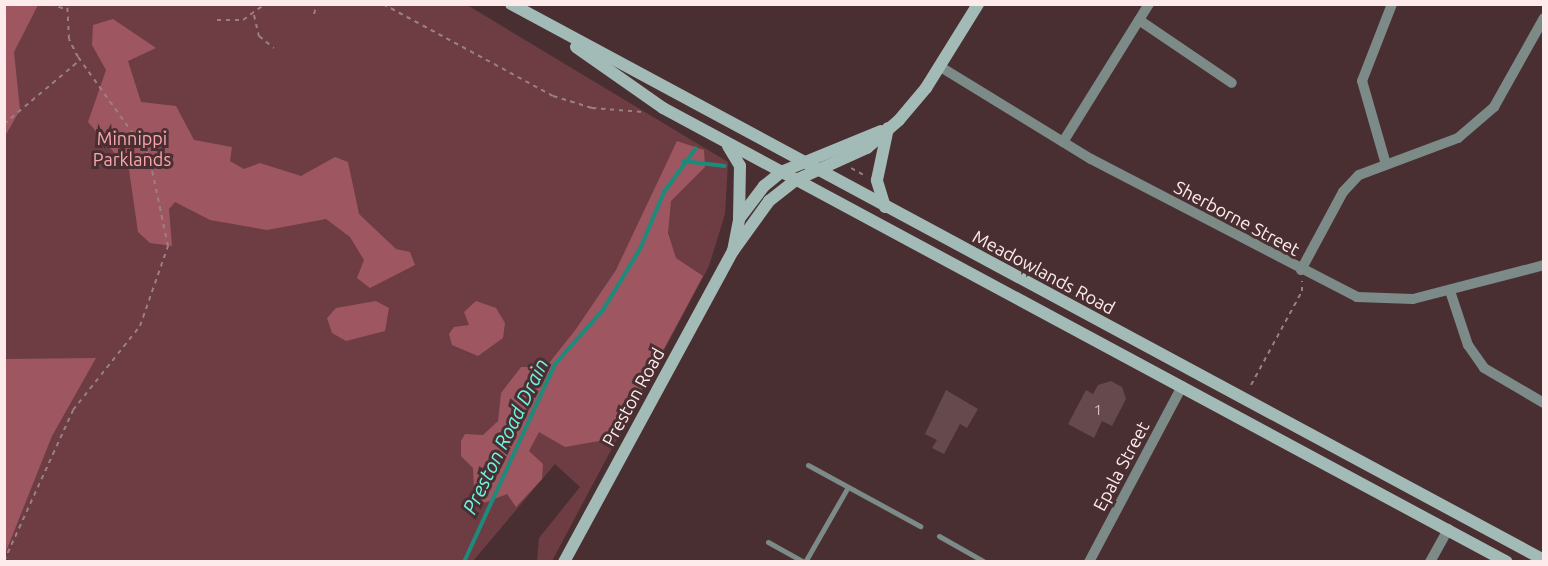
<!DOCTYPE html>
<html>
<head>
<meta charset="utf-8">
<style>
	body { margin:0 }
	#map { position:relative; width:1548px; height:566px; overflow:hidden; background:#4a2f32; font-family:Ubuntu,sans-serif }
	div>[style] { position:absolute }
	.green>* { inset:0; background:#6d3d43 }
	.forest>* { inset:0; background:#9e5760 }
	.stream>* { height:4px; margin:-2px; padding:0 2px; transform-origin:2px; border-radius:2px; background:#1e8a7c }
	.building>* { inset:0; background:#66494c }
	.path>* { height:2px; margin-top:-1px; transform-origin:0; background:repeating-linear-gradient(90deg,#988183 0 4.5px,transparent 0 9px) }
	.lane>* { height:5px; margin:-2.5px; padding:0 2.5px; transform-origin:2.5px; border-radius:2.5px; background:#7c8b88 }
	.street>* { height:10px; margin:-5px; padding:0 5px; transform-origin:5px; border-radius:5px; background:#7c8b88 }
	.secondary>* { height:12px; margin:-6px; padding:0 6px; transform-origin:6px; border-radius:6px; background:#a3bbb6 }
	span { translate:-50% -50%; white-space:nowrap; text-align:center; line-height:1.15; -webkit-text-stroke:6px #4a2f32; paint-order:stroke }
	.number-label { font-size:15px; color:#d7c2c4 }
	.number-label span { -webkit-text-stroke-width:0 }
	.park-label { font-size:18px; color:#fba7b0 }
	.street-label { font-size:18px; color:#fdebec }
	.water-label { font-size:20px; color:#6cf7e2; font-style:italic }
	.frame { position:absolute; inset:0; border:6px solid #fdebec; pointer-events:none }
</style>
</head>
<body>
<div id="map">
	<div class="green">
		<div style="clip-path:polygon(4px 5px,467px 5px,728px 162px,725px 214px,709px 266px,552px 561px,537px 561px,539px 538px,580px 487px,555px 464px,473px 561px,5px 561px)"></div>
	</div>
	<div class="forest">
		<div style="clip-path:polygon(5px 4px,38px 5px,14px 52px,20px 110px,5px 136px)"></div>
		<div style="clip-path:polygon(113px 19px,156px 48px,128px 61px,141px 102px,176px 106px,194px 140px,232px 147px,230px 161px,244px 169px,260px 163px,301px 176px,335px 157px,348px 162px,359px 214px,396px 249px,410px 252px,415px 265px,370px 288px,357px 278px,364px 260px,350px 237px,326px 219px,267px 230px,210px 220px,175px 202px,169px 209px,172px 246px,150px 243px,138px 232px,129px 170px,88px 122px,106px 70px,92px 45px,93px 25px)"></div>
		<div style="clip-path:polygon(677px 141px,704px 150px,705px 167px,671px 201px,668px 233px,676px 258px,703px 276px,616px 438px,565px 447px,539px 432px,529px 451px,543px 464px,542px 479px,516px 507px,507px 494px,484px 503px,474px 490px,473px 468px,461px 456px,461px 441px,465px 434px,483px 435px,498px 421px,501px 393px,521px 367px,546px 367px,576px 329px,616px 270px)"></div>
		<div style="clip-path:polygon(376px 301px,389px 308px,385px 331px,346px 341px,332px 333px,327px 318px,336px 308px)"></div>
		<div style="clip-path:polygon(476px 301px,496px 308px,505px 323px,503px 338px,478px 356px,452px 345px,449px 334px,454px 327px,469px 325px,464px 312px)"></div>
		<div style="clip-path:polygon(96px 358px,52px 436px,5px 554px,5px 359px)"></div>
	</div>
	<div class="stream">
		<div style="left:683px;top:161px;width:42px;rotate:6.8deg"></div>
		<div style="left:464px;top:562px;width:218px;rotate:-65.3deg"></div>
		<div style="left:555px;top:364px;width:72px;rotate:-48.4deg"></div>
		<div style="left:603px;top:310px;width:71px;rotate:-58.8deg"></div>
		<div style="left:640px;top:249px;width:62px;rotate:-67.2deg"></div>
		<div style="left:664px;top:192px;width:54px;rotate:-54deg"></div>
	</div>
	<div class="building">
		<div style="clip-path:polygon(1111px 381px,1122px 387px,1126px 399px,1112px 426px,1102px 421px,1094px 438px,1068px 424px,1086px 390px,1093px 394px,1098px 385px)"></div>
		<div style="clip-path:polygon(946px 390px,978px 409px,967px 428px,960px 424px,944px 454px,932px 448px,937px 440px,925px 434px)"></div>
	</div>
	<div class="path">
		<div style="left:50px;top:4px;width:16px;rotate:18deg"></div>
		<div style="left:383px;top:4px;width:193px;rotate:28.4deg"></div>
		<div style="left:553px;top:96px;width:41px;rotate:17.1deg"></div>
		<div style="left:592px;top:108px;width:51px;rotate:4.5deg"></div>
		<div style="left:314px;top:14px;width:10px;rotate:-73deg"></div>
		<div style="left:254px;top:15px;width:22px;rotate:77deg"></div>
		<div style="left:259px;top:36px;width:19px;rotate:39deg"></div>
		<div style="left:217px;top:20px;width:26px"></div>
		<div style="left:243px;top:20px;width:27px;rotate:-36deg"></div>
		<div style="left:4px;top:124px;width:99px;rotate:-40.1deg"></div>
		<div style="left:851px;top:168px;width:18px;rotate:29deg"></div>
		<div style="left:1251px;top:385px;width:107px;rotate:-61.5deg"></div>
		<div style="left:1302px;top:291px;width:10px;rotate:-90deg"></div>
		<div style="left:4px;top:561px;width:166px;rotate:-65.4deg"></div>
		<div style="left:73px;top:410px;width:107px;rotate:-51.4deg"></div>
		<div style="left:140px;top:326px;width:85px;rotate:-70.7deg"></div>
		<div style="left:168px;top:246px;width:92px;rotate:-101.9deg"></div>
		<div style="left:149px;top:156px;width:122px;rotate:-125.6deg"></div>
		<div style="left:78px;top:57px;width:20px;rotate:-117deg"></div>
		<div style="left:69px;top:39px;width:35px;rotate:-93deg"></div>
	</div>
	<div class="lane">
		<div style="left:808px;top:465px;width:128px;rotate:28.6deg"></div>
		<div style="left:939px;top:536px;width:53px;rotate:29.5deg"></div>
		<div style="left:768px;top:542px;width:41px;rotate:29.1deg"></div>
		<div style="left:805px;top:562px;width:86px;rotate:-60.2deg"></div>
	</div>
	<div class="street">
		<div style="left:1139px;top:20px;width:112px;rotate:34.1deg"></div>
		<div style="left:939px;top:66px;width:178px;rotate:31.5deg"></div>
		<div style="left:1091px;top:159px;width:300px;rotate:27.4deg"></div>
		<div style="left:1357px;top:297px;width:56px;rotate:2deg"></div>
		<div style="left:1413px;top:299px;width:135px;rotate:-14.5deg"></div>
		<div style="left:1063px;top:142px;width:163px;rotate:-58.1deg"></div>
		<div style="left:1385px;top:161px;width:83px;rotate:-106deg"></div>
		<div style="left:1362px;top:81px;width:83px;rotate:-68.7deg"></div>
		<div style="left:1301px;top:270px;width:89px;rotate:-61.7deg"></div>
		<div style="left:1343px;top:192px;width:23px;rotate:-47deg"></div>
		<div style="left:1359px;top:175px;width:106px;rotate:-20.5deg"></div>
		<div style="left:1458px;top:138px;width:48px;rotate:-40.7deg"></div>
		<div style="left:1494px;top:107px;width:102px;rotate:-60.7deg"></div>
		<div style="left:1450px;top:291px;width:57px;rotate:71.6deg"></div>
		<div style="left:1468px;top:345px;width:28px;rotate:55deg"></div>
		<div style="left:1484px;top:368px;width:69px;rotate:30.3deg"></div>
		<div style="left:1089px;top:562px;width:199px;rotate:-62.1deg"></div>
		<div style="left:1430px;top:562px;width:38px;rotate:-61deg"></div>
	</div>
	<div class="secondary">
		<div style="left:511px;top:4px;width:1173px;rotate:28.29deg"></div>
		<div style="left:576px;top:47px;width:106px;rotate:35deg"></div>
		<div style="left:663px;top:108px;width:958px;rotate:28.28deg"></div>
		<div style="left:728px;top:146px;width:23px;rotate:59deg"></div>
		<div style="left:740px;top:166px;width:52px;rotate:91.1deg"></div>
		<div style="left:885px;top:207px;width:28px;rotate:-107deg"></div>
		<div style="left:877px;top:180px;width:53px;rotate:-78.1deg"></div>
		<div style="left:733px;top:251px;width:33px;rotate:-79deg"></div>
		<div style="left:739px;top:219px;width:41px;rotate:-52.9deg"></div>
		<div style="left:764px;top:186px;width:22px;rotate:-39deg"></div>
		<div style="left:781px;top:172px;width:108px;rotate:-22.3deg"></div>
		<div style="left:564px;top:562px;width:354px;rotate:-61.5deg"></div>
		<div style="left:733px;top:251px;width:62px;rotate:-54.2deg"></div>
		<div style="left:769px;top:201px;width:34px;rotate:-38deg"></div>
		<div style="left:796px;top:180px;width:78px;rotate:-24.3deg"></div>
		<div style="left:867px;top:148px;width:43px;rotate:-41.2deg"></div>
		<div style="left:899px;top:120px;width:42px;rotate:-49.8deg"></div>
		<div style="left:926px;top:88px;width:99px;rotate:-58.2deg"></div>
	</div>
	<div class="number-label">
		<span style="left:1098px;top:410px">1</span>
	</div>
	<div class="park-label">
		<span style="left:132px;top:149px">Minnippi<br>Parklands</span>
	</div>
	<div class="street-label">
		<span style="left:1237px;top:218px;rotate:28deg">Sherborne Street</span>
		<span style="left:1044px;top:272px;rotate:28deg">Meadowlands Road</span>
		<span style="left:633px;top:397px;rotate:-61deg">Preston Road</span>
		<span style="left:1121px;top:466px;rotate:-62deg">Epala Street</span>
	</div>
	<div class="water-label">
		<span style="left:505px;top:436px;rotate:-64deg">Preston Road Drain</span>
	</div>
	<div class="frame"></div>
</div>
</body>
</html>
